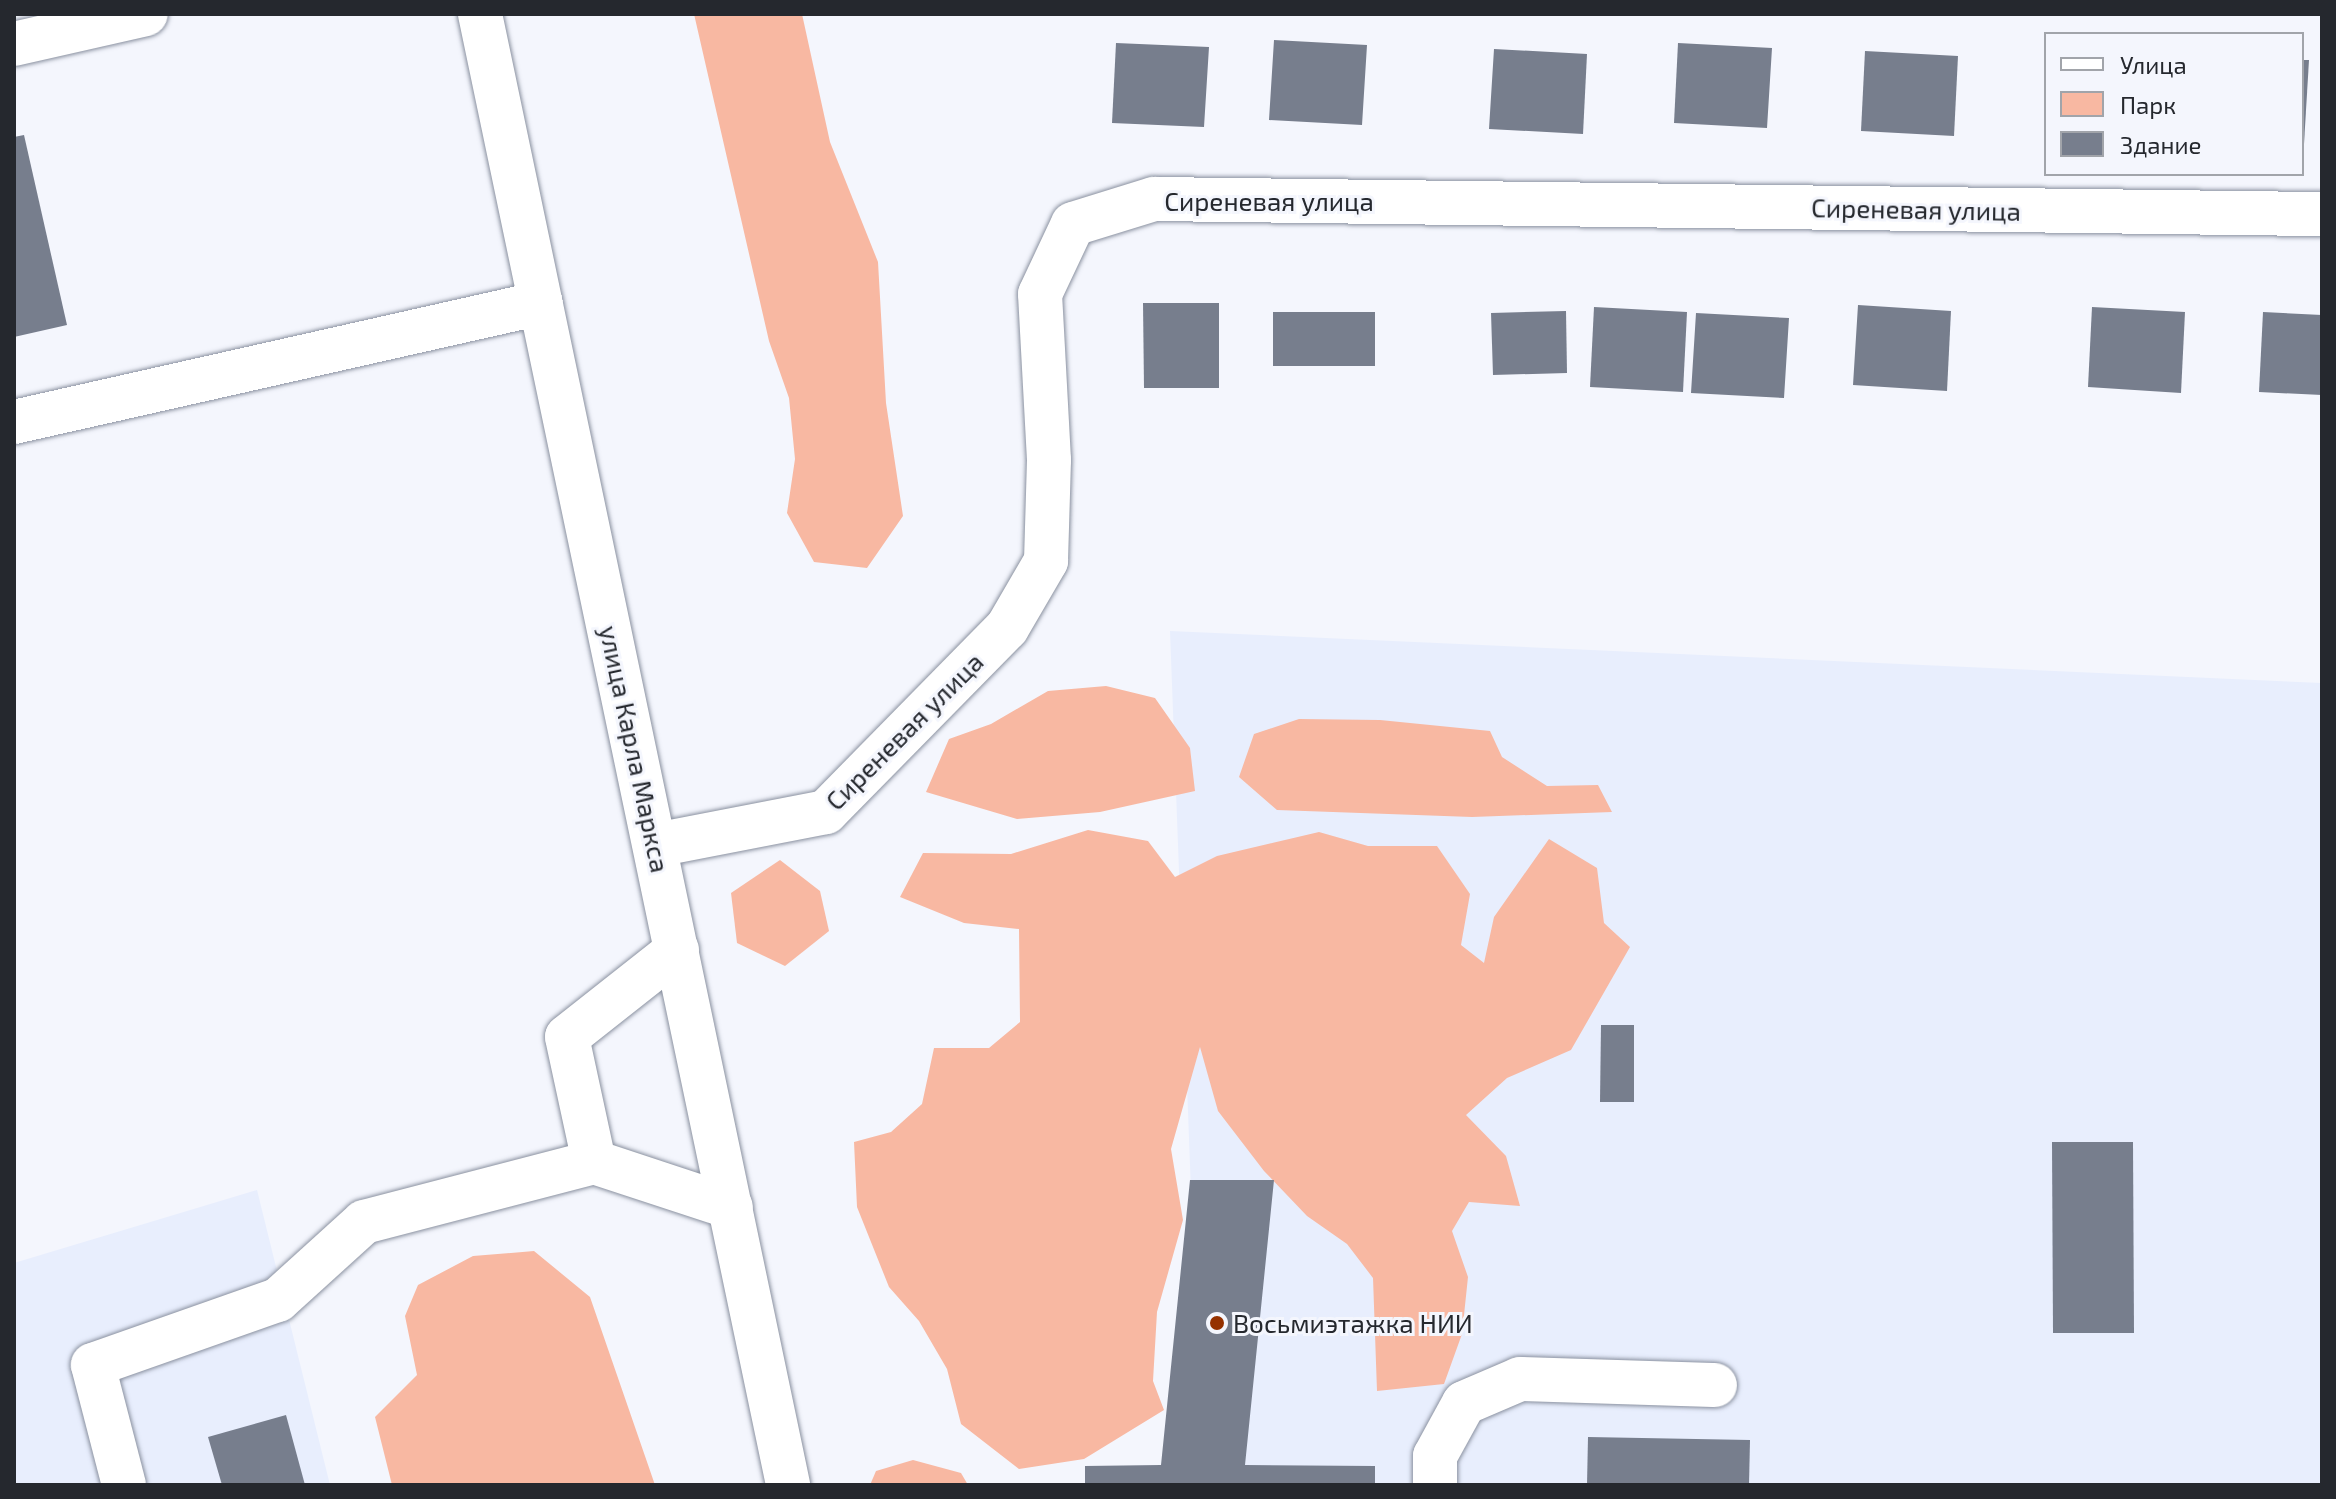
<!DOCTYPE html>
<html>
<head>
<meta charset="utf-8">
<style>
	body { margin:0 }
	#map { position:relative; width:2336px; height:1499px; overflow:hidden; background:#f4f6fd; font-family:"Exo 2",sans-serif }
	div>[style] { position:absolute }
	.built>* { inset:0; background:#e8eefd }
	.green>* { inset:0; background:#f8b8a2 }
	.building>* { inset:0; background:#777e8d }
	.roads { filter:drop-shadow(0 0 2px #8a91a0) drop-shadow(0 0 2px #8a91a0) }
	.minor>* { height:44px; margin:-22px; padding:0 22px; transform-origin:22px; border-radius:22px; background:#fff }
	.dots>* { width:22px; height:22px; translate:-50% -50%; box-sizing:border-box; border:4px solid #f4f6fd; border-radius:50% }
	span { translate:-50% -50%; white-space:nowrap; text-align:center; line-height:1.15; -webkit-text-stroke:6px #f4f6fd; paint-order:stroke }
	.street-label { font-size:26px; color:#25282e }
	.poi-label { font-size:26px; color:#25282e }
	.left { translate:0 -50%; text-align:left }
	.frame { position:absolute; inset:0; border:16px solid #25282e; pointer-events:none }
	.legend { position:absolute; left:2044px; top:32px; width:260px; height:144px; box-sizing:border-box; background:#f4f6fd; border:2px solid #a1a4aa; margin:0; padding:10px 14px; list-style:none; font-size:24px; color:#25282e }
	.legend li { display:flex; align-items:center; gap:16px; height:40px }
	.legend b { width:40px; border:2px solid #a1a4aa }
</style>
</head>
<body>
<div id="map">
	<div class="built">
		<div style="clip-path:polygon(1170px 631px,2322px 683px,2322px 1485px,1202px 1485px)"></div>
		<div style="clip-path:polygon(257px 1190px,330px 1485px,14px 1485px,14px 1263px)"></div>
	</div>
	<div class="green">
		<div style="clip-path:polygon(694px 14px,802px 14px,830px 142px,878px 262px,886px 403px,903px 516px,867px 568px,814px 562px,787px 513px,795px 459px,789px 398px,769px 341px)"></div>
		<div style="clip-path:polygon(1106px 686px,1155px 698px,1190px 748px,1195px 791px,1100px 812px,1017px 819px,926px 792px,949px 739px,991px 724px,1048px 691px)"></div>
		<div style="clip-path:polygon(1299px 719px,1380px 720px,1490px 731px,1502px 757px,1547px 786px,1598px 785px,1612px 812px,1472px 817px,1277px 810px,1239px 777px,1254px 734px)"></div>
		<div style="clip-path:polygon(1088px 830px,1148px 841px,1175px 877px,1217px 856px,1319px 832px,1368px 846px,1437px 846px,1470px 894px,1461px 945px,1484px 963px,1494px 917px,1549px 839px,1597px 868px,1604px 923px,1630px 947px,1571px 1050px,1507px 1078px,1466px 1115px,1506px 1156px,1520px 1206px,1469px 1202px,1452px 1231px,1468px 1277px,1462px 1334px,1444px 1384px,1377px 1391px,1373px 1278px,1347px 1244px,1307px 1216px,1264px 1171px,1218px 1111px,1200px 1047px,1171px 1149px,1183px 1220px,1157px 1312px,1153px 1381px,1164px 1410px,1084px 1459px,1019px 1469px,961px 1424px,947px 1369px,919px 1321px,889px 1287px,857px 1207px,854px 1142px,891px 1132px,922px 1104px,934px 1048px,989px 1048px,1020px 1022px,1019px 929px,964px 923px,900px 897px,923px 853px,1011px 854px)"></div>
		<div style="clip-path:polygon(780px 860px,820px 891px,829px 931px,785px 966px,737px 943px,731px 893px)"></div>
		<div style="clip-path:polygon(534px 1251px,590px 1297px,655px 1485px,392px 1485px,375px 1417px,417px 1375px,405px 1316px,418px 1285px,473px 1256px)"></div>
		<div style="clip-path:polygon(913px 1460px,961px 1473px,968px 1485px,870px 1485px,876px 1471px)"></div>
	</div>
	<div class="building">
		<div style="clip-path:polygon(1274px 40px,1367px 45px,1362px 125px,1269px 120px)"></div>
		<div style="clip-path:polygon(1116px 43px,1209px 47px,1204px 127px,1112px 123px)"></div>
		<div style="clip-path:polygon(1678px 43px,1772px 48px,1767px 128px,1674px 123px)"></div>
		<div style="clip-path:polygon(1494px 49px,1587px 54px,1583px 134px,1489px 129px)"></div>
		<div style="clip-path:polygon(1865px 51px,1958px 56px,1954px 136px,1861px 131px)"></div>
		<div style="clip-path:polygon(2302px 60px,2309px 60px,2304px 144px,2302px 144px)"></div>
		<div style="clip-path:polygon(24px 135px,67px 325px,14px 337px,14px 137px)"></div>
		<div style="clip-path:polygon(1143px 303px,1219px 303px,1219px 388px,1144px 388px)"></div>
		<div style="clip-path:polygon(1858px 305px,1951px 311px,1947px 391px,1853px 385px)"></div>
		<div style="clip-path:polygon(1594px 307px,1687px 312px,1683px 392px,1590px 387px)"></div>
		<div style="clip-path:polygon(2092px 307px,2185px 312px,2181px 393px,2088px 387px)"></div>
		<div style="clip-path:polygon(1566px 311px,1567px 373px,1493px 375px,1491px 313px)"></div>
		<div style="clip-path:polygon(1273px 312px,1375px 312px,1375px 366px,1273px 366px)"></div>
		<div style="clip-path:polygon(2263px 312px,2322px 315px,2322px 395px,2259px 392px)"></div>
		<div style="clip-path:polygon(1696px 313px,1789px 318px,1784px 398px,1691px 393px)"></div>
		<div style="clip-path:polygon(1601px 1025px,1634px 1025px,1634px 1102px,1600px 1102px)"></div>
		<div style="clip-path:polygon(2052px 1142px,2133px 1142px,2134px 1333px,2053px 1333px)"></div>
		<div style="clip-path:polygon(1190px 1180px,1274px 1180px,1245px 1465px,1375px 1466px,1375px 1485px,1085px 1485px,1085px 1466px,1161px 1465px)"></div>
		<div style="clip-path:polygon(286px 1415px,305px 1485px,222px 1485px,208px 1437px)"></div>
		<div style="clip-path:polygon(1588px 1437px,1750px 1440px,1749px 1485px,1587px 1485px)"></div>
	</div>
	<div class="roads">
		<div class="minor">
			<div style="left:480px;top:14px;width:1503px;rotate:78.17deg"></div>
			<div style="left:14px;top:44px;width:135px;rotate:-12.8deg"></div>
			<div style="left:14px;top:422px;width:540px;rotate:-12.72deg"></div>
			<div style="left:656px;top:845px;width:173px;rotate:-11deg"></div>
			<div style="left:826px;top:812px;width:258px;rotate:-45.5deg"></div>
			<div style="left:1007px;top:628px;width:78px;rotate:-59.8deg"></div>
			<div style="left:1046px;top:561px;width:101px;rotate:-88.3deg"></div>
			<div style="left:1049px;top:460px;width:166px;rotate:-93.1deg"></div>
			<div style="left:1040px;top:294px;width:77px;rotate:-64.8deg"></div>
			<div style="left:1073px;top:224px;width:85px;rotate:-17.2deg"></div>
			<div style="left:1154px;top:199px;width:1168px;rotate:0.74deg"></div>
			<div style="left:677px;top:950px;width:140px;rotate:141.7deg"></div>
			<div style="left:567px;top:1037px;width:128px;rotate:77.8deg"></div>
			<div style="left:594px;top:1162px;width:144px;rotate:18.2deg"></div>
			<div style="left:124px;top:1485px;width:124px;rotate:-104.5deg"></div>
			<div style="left:93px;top:1365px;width:196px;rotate:-19.4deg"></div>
			<div style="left:278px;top:1300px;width:116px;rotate:-42.2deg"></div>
			<div style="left:364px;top:1222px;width:238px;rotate:-14.6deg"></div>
			<div style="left:1435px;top:1485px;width:29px;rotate:-90deg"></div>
			<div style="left:1435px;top:1456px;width:60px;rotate:-61.3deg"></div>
			<div style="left:1464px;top:1403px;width:61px;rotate:-23.2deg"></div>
			<div style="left:1520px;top:1379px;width:195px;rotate:1.8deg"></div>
		</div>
	</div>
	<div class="dots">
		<div style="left:1217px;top:1323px;background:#953100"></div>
	</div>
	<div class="street-label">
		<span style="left:1269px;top:201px">Сиреневая улица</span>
		<span style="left:1916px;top:209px;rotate:1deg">Сиреневая улица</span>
		<span style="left:904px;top:731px;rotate:-45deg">Сиреневая улица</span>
		<span style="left:635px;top:749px;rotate:78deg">улица Карла Маркса</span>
	</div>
	<div class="poi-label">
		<span class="left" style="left:1233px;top:1323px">Восьмиэтажка НИИ</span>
	</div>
	<div class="frame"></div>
	<ul class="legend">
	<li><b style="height:10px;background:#fff"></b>Улица</li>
	<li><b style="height:22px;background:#f8b8a2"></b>Парк</li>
	<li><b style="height:22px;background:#777e8d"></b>Здание</li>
	</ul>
</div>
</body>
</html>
